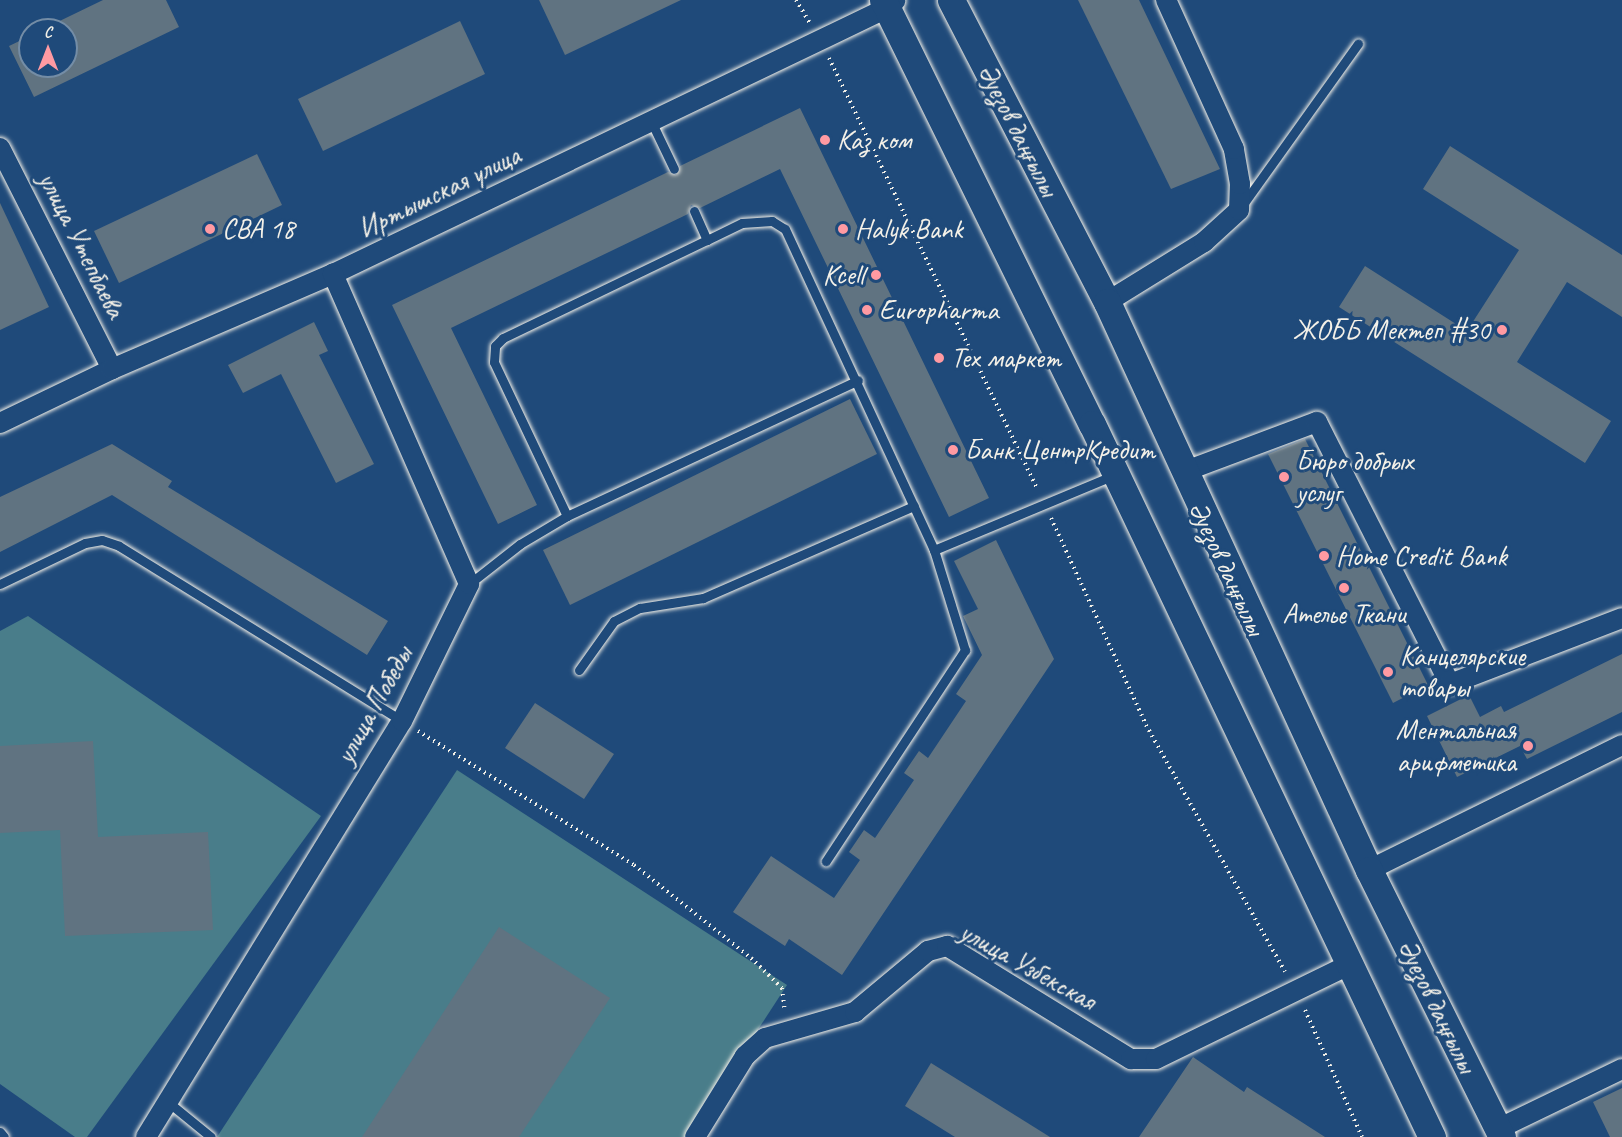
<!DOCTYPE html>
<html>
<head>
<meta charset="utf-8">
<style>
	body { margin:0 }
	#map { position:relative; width:1622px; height:1137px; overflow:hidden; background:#1f4a7a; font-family:Caveat,sans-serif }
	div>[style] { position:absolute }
	.green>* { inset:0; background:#497d8a }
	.building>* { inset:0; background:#607381 }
	.path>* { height:4px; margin-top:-2px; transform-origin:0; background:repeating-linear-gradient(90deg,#f4f1e8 0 1.5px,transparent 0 6px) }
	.roads { filter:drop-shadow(0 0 2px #f4f1e8) drop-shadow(0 0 2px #f4f1e8) }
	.lane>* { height:9px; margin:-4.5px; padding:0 4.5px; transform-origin:4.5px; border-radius:4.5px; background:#1f4a7a }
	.street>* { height:20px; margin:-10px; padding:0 10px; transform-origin:10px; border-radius:10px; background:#1f4a7a }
	.secondary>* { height:27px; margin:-13.5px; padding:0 13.5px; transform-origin:13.5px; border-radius:13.5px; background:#1f4a7a }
	.dots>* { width:16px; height:16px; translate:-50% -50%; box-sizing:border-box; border:3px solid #1f4a7a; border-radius:50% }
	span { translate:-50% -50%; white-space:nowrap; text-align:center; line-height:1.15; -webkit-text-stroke:6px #1f4a7a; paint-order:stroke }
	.street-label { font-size:28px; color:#f4f1e8 }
	.poi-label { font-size:28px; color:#f4f1e8 }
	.left { translate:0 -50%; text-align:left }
	.right { translate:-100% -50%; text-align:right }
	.north { position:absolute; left:18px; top:18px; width:60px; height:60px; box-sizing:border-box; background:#1f4a7a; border:2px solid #748da6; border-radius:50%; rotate:0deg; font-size:16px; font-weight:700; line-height:24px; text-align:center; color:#f4f1e8 }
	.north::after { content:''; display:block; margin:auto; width:21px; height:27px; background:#ff9aa2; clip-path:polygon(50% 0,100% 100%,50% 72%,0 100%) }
</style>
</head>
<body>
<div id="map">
	<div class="green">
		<div style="clip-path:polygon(28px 616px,321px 816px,87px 1137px,75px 1137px,0 1084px,0 631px)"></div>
		<div style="clip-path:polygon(457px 770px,787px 985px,688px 1137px,217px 1137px)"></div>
	</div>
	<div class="building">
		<div style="clip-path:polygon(103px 0,166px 0,179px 27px,34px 97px,9px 46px,30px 36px,30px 66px,66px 66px,66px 30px,41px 30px)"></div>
		<div style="clip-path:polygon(539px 0,681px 0,565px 55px)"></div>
		<div style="clip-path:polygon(1078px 0,1139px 0,1220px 169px,1171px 189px)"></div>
		<div style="clip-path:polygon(460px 21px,485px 74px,323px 151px,298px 99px)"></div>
		<div style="clip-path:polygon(800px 108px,989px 498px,949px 517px,780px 169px,700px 208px,691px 205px,688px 214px,451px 328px,537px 505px,498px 524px,392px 305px,668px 172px,676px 175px,680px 166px)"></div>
		<div style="clip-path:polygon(1450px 146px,1622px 255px,1622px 317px,1567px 282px,1517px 362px,1611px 421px,1585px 463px,1339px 307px,1365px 266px,1467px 331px,1519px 250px,1423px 189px)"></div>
		<div style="clip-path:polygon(257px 154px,282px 205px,119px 283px,94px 231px)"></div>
		<div style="clip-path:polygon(0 203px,49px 307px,0 330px)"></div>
		<div style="clip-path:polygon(314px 322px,328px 351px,319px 355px,374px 464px,336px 483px,281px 374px,243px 393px,228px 365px)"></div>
		<div style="clip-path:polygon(850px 399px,877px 454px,570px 605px,543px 550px)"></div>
		<div style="clip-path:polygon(1305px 439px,1428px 685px,1393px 703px,1268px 454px)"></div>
		<div style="clip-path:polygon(112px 444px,172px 481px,168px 487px,388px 621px,367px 655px,112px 495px,0 552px,0 497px)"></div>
		<div style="clip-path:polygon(996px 540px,1054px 659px,842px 975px,789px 939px,785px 946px,733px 912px,771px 856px,834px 898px,860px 860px,849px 852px,864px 830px,875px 838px,914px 780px,904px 773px,919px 751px,928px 758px,966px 701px,956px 694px,982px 655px,963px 616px,978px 609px,954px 561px)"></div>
		<div style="clip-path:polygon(1622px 654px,1622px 712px,1527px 759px,1520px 746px,1457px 777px,1427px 716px,1469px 695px,1480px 717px,1501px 706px,1504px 712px)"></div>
		<div style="clip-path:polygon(535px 703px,614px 754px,584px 799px,505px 748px)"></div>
		<div style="clip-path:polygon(93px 741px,98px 837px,208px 832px,213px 930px,65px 936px,60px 830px,0 833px,0 746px)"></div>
		<div style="clip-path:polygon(499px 927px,610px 998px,519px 1137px,362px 1137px)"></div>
		<div style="clip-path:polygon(1193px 1057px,1244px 1092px,1247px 1087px,1325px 1137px,1139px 1137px)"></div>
		<div style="clip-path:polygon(931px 1063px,1050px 1137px,955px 1137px,905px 1106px)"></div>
		<div style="clip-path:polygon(1622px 1088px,1622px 1137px,1610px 1137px,1593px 1102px)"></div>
	</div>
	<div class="path">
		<div style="left:796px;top:0;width:27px;rotate:59deg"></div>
		<div style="left:829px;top:58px;width:479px;rotate:64.2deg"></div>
		<div style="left:1051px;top:518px;width:228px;rotate:65.3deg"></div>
		<div style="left:1146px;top:725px;width:283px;rotate:60.6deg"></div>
		<div style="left:418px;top:731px;width:254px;rotate:31.8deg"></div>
		<div style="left:634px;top:865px;width:149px;rotate:38.5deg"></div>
		<div style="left:751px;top:958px;width:43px;rotate:44.1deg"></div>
		<div style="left:782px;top:988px;width:23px;rotate:83deg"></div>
		<div style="left:1305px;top:1010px;width:139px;rotate:65.8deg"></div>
	</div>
	<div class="roads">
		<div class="lane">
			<div style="left:651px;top:121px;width:53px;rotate:64.4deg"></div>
			<div style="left:1244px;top:203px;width:196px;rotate:-54.4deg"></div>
			<div style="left:694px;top:211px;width:32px;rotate:66deg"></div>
			<div style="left:707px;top:240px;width:39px;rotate:-26deg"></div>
			<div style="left:742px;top:223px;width:30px;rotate:-4deg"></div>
			<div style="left:772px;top:221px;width:15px;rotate:32deg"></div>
			<div style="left:785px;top:229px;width:354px;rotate:65.1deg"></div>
			<div style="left:934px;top:550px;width:105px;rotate:72.8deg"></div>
			<div style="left:965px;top:650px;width:253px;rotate:123.4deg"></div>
			<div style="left:567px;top:516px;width:170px;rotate:-115.4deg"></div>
			<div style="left:494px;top:362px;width:16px;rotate:-86deg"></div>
			<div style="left:495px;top:346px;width:11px;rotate:-45deg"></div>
			<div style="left:503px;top:338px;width:226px;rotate:-25.7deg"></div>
			<div style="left:934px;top:550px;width:195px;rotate:-22.6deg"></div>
			<div style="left:0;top:584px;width:94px;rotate:-25.8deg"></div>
			<div style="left:85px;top:543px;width:17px;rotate:-10deg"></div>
			<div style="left:102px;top:540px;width:18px;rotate:19deg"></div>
			<div style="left:119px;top:546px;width:333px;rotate:31.7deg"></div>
			<div style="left:469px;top:584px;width:65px;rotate:-38.1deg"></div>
			<div style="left:520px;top:544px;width:55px;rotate:-30.8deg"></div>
			<div style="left:567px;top:516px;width:321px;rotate:-25deg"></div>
			<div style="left:579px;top:670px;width:60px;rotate:-54.5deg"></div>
			<div style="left:614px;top:621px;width:29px;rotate:-27deg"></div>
			<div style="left:640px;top:608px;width:64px;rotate:-9deg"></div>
			<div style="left:703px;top:598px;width:230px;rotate:-23.6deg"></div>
			<div style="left:168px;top:1102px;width:55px;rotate:39.1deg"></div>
			<div style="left:0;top:1132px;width:6px;rotate:51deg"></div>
		</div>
		<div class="street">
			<div style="left:0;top:148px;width:248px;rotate:63.1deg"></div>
			<div style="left:1107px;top:302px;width:114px;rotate:-31.7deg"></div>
			<div style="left:1204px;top:242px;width:47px;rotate:-42.4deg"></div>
			<div style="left:1239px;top:210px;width:26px;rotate:-88deg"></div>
			<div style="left:1240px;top:184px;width:36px;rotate:-100deg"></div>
			<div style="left:1234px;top:149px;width:164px;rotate:-114.5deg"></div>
			<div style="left:0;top:423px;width:124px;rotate:-25.7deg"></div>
			<div style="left:112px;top:369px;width:241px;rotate:-23.3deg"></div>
			<div style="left:333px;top:274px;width:615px;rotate:-25.65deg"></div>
			<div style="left:887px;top:8px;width:11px;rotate:-41deg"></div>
			<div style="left:1183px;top:472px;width:143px;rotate:-20.5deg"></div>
			<div style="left:1317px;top:422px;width:294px;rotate:63.1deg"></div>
			<div style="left:1450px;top:684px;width:184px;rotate:-21deg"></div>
			<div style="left:1369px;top:870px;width:282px;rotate:-26.3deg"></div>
			<div style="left:1498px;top:1129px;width:138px;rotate:-25.8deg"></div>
			<div style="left:146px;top:1137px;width:488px;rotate:-58.4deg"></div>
			<div style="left:402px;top:721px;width:153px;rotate:-63.9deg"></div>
			<div style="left:469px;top:584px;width:339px;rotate:-113.7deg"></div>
			<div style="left:695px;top:1137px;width:95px;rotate:-58.3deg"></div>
			<div style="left:745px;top:1056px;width:27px;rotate:-42deg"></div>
			<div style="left:765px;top:1038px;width:94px;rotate:-16.1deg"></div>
			<div style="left:855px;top:1012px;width:95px;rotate:-39.9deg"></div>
			<div style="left:928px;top:951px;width:20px;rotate:-15deg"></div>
			<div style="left:947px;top:946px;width:216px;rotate:31.6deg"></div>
			<div style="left:1131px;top:1059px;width:25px"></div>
			<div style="left:1156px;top:1059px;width:212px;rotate:-26deg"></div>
		</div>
		<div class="secondary">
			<div style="left:883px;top:0;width:473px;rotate:63.8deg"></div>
			<div style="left:1092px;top:424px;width:790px;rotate:64.51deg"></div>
			<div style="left:951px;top:0;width:340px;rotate:62.7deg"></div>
			<div style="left:1107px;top:302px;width:626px;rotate:65.24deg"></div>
			<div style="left:1369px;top:870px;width:298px;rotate:63.5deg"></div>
		</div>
	</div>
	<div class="dots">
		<div style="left:825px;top:140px;background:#ff9aa2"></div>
		<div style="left:210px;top:229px;background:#ff9aa2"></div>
		<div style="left:843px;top:229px;background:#ff9aa2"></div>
		<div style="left:876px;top:275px;background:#ff9aa2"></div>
		<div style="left:867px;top:310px;background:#ff9aa2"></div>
		<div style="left:1502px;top:330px;background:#ff9aa2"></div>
		<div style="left:939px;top:358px;background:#ff9aa2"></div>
		<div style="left:953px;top:450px;background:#ff9aa2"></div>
		<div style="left:1284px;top:477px;background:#ff9aa2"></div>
		<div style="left:1324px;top:556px;background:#ff9aa2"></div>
		<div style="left:1344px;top:588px;background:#ff9aa2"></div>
		<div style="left:1388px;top:672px;background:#ff9aa2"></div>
		<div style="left:1528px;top:746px;background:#ff9aa2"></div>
	</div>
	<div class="street-label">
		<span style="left:1018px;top:130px;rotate:63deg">Әуезов даңғылы</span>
		<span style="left:439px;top:192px;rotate:-26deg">Иртышская улица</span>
		<span style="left:82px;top:245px;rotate:63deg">улица Утепбаева</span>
		<span style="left:1227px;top:568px;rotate:65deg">Әуезов даңғылы</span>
		<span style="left:374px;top:705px;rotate:-61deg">улица Победы</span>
		<span style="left:1028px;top:966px;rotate:29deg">улица Узбекская</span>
		<span style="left:1437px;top:1006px;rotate:64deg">Әуезов даңғылы</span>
	</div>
	<div class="poi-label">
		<span class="left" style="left:837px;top:140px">Каз ком</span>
		<span class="left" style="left:222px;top:229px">СВА 18</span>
		<span class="left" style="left:855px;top:229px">Halyk Bank</span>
		<span class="right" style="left:864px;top:275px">Kcell</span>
		<span class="left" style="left:879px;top:310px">Europharma</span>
		<span class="right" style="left:1490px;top:330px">ЖОББ Мектеп #30</span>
		<span class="left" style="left:951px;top:358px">Тех маркет</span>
		<span class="left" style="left:965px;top:450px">Банк ЦентрКредит</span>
		<span class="left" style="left:1296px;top:477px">Бюро добрых<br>услуг</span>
		<span class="left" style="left:1336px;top:556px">Home Credit Bank</span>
		<span style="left:1344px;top:614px">Ателье Ткани</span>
		<span class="left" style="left:1400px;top:672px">Канцелярские<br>товары</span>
		<span class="right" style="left:1516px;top:746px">Ментальная<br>арифметика</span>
	</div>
	<div class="north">С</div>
</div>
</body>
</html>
